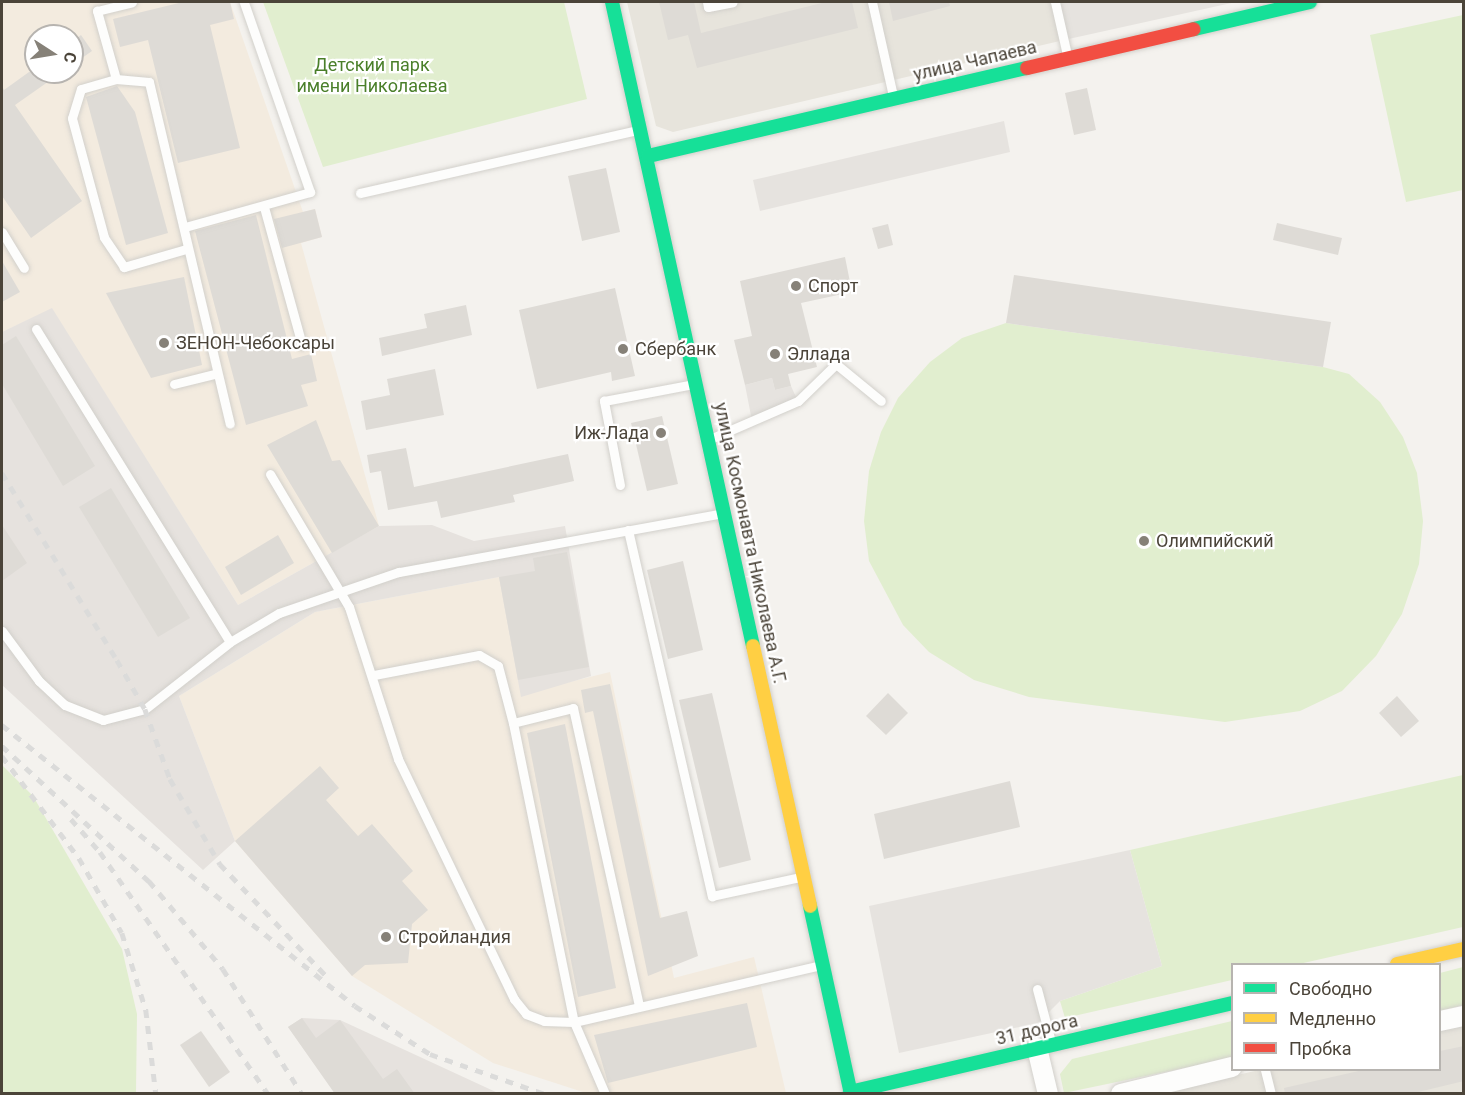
<!DOCTYPE html>
<html>
<head>
<meta charset="utf-8">
<style>
	body { margin:0 }
	#map { position:relative; width:1465px; height:1095px; overflow:hidden; background:#f4f2ee; font-family:Roboto,sans-serif }
	div>[style] { position:absolute }
	.residential>* { inset:0; background:#e7e4dc }
	.commercial>* { inset:0; background:#f3ebdf }
	.industrial>* { inset:0; background:#e6e2de }
	.green>* { inset:0; background:#e1eecf }
	.parking>* { inset:0; background:#e6e3df }
	.building>* { inset:0; background:#dedbd6 }
	.roads { filter:drop-shadow(0 0 2px #d2d0cb) drop-shadow(0 0 2px #d2d0cb) }
	.lane>* { height:9px; margin:-4.5px; padding:0 4.5px; transform-origin:4.5px; border-radius:4.5px; background:#fdfdfc }
	.street>* { height:20px; margin:-10px; padding:0 10px; transform-origin:10px; border-radius:10px; background:#fdfdfc }
	.fast>* { height:14px; margin:-7px; padding:0 7px; transform-origin:7px; border-radius:7px; background:#16e098 }
	.slow>* { height:14px; margin:-7px; padding:0 7px; transform-origin:7px; border-radius:7px; background:#ffcf43 }
	.jam>* { height:14px; margin:-7px; padding:0 7px; transform-origin:7px; border-radius:7px; background:#f24e42 }
	.rail>* { height:4.5px; margin-top:-2.25px; transform-origin:0; background:repeating-linear-gradient(90deg,#dbdbda 0 8px,transparent 0 16px) }
	.dots>* { width:16px; height:16px; translate:-50% -50%; box-sizing:border-box; border:3px solid #fff; border-radius:50% }
	span { translate:-50% -50%; white-space:nowrap; text-align:center; line-height:1.15; -webkit-text-stroke:4.5px #fff; paint-order:stroke }
	.street-label { font-size:18px; color:#4b4439 }
	.park-label { font-size:18px; color:#4a7f2a }
	.poi-label { font-size:18px; color:#4b4439 }
	.left { translate:0 -50%; text-align:left }
	.right { translate:-100% -50%; text-align:right }
	.frame { position:absolute; inset:0; border:3px solid #4b4439; pointer-events:none }
	.legend { position:absolute; left:1231px; top:963px; width:210px; height:108px; box-sizing:border-box; background:#fff; border:2px solid #b7b4b0; margin:0; padding:8px 10px; list-style:none; font-size:18px; color:#4b4439 }
	.legend li { display:flex; align-items:center; gap:12px; height:30px }
	.legend b { width:30px; border:2px solid #b7b4b0 }
	.north { position:absolute; left:24px; top:24px; width:60px; height:60px; box-sizing:border-box; background:#fff; border:2px solid #b7b4b0; border-radius:50%; rotate:102deg; font-size:16px; font-weight:700; line-height:24px; text-align:center; color:#4b4439 }
	.north::after { content:''; display:block; margin:auto; width:21px; height:27px; background:#868178; clip-path:polygon(50% 0,100% 100%,50% 72%,0 100%) }
</style>
</head>
<body>
<div id="map">
	<div class="residential">
		<div style="clip-path:polygon(627px 2px,1069px 2px,1056px 5px,1064px 40px,673px 132px,656px 126px)"></div>
		<div style="clip-path:polygon(1463px 1022px,1463px 1093px,1156px 1094px,1259px 1070px,1440px 1070px,1440px 1027px)"></div>
	</div>
	<div class="commercial">
		<div style="clip-path:polygon(evenodd,2px 2px,230px 2px,303px 212px,315px 209px,322px 237px,301px 243px,379px 526px,238px 605px,52px 309px,2px 332px,2px 2px,36px 36px,72px 36px,72px 72px,36px 72px,36px 36px)"></div>
		<div style="clip-path:polygon(499px 577px,533px 691px,610px 672px,674px 978px,754px 957px,786px 1093px,586px 1093px,493px 1063px,352px 976px,235px 841px,179px 696px,315px 612px)"></div>
	</div>
	<div class="industrial">
		<div style="clip-path:polygon(52px 308px,238px 605px,379px 526px,432px 525px,474px 541px,565px 526px,591px 676px,521px 697px,499px 577px,315px 612px,179px 696px,235px 841px,203px 870px,2px 685px,2px 332px)"></div>
		<div style="clip-path:polygon(302px 1018px,340px 1020px,498px 1093px,335px 1093px,288px 1027px)"></div>
	</div>
	<div class="green">
		<div style="clip-path:polygon(263px 2px,564px 2px,587px 99px,323px 167px)"></div>
		<div style="clip-path:polygon(1463px 15px,1463px 190px,1406px 202px,1370px 35px)"></div>
		<div style="clip-path:polygon(1006px 323px,1323px 367px,1349px 374px,1380px 402px,1403px 437px,1417px 473px,1423px 521px,1419px 564px,1402px 614px,1376px 656px,1342px 691px,1300px 711px,1225px 722px,1029px 697px,974px 680px,929px 652px,903px 625px,869px 561px,864px 521px,869px 471px,881px 432px,898px 398px,930px 362px,962px 338px)"></div>
		<div style="clip-path:polygon(2px 765px,33px 796px,122px 949px,137px 1014px,136px 1093px,2px 1093px)"></div>
		<div style="clip-path:polygon(1463px 775px,1463px 927px,1299px 964px,1232px 964px,1232px 980px,1065px 1018px,1060px 1001px,1162px 966px,1130px 850px)"></div>
		<div style="clip-path:polygon(1463px 967px,1463px 1005px,1440px 1011px,1440px 973px)"></div>
		<div style="clip-path:polygon(1232px 1021px,1232px 1058px,1064px 1093px,1060px 1074px,1072px 1059px)"></div>
	</div>
	<div class="parking">
		<div style="clip-path:polygon(1069px 2px,1236px 2px,1064px 40px,1056px 5px)"></div>
		<div style="clip-path:polygon(1004px 121px,1010px 152px,760px 211px,753px 180px)"></div>
		<div style="clip-path:polygon(772px 378px,775px 390px,791px 386px,800px 406px,753px 426px,745px 385px)"></div>
		<div style="clip-path:polygon(1130px 850px,1162px 966px,1060px 1001px,1038px 1023px,899px 1053px,869px 906px)"></div>
	</div>
	<div class="building">
		<div style="clip-path:polygon(183px 2px,230px 2px,234px 19px,210px 25px,240px 148px,178px 163px,148px 40px,120px 47px,113px 19px)"></div>
		<div style="clip-path:polygon(659px 2px,694px 2px,701px 33px,826px 2px,852px 2px,858px 28px,697px 68px,688px 35px,668px 40px)"></div>
		<div style="clip-path:polygon(889px 2px,949px 2px,950px 6px,893px 21px)"></div>
		<div style="clip-path:polygon(81px 35px,92px 51px,72px 65px,72px 42px)"></div>
		<div style="clip-path:polygon(29px 72px,62px 72px,15px 105px,82px 201px,31px 238px,2px 196px,2px 86px,4px 90px)"></div>
		<div style="clip-path:polygon(117px 86px,135px 112px,168px 233px,126px 245px,86px 97px)"></div>
		<div style="clip-path:polygon(1087px 88px,1096px 130px,1074px 135px,1065px 93px)"></div>
		<div style="clip-path:polygon(606px 168px,620px 232px,582px 241px,568px 176px)"></div>
		<div style="clip-path:polygon(315px 209px,322px 237px,282px 248px,274px 219px)"></div>
		<div style="clip-path:polygon(256px 215px,292px 359px,311px 354px,317px 381px,301px 385px,308px 406px,246px 425px,195px 231px)"></div>
		<div style="clip-path:polygon(1277px 223px,1342px 238px,1338px 255px,1273px 240px)"></div>
		<div style="clip-path:polygon(888px 224px,893px 245px,878px 249px,872px 228px)"></div>
		<div style="clip-path:polygon(845px 257px,852px 292px,801px 303px,817px 367px,788px 374px,791px 386px,775px 390px,772px 378px,745px 385px,734px 340px,752px 336px,740px 281px)"></div>
		<div style="clip-path:polygon(2px 261px,20px 292px,2px 302px)"></div>
		<div style="clip-path:polygon(1014px 275px,1331px 322px,1323px 367px,1006px 323px)"></div>
		<div style="clip-path:polygon(184px 277px,202px 365px,151px 378px,106px 293px)"></div>
		<div style="clip-path:polygon(615px 288px,635px 376px,612px 381px,611px 372px,537px 389px,519px 310px)"></div>
		<div style="clip-path:polygon(466px 305px,472px 335px,382px 356px,379px 338px,427px 328px,424px 314px)"></div>
		<div style="clip-path:polygon(16px 336px,95px 466px,63px 486px,2px 384px,2px 345px)"></div>
		<div style="clip-path:polygon(435px 369px,444px 415px,366px 430px,361px 401px,390px 395px,387px 379px)"></div>
		<div style="clip-path:polygon(662px 416px,678px 484px,647px 491px,631px 423px)"></div>
		<div style="clip-path:polygon(316px 420px,332px 461px,340px 460px,379px 526px,332px 553px,267px 445px)"></div>
		<div style="clip-path:polygon(406px 448px,414px 487px,568px 454px,574px 481px,513px 495px,515px 502px,441px 518px,437px 501px,388px 510px,381px 471px,370px 473px,367px 455px)"></div>
		<div style="clip-path:polygon(111px 488px,190px 618px,158px 637px,79px 507px)"></div>
		<div style="clip-path:polygon(2px 525px,27px 563px,2px 581px)"></div>
		<div style="clip-path:polygon(278px 535px,294px 563px,241px 595px,225px 567px)"></div>
		<div style="clip-path:polygon(567px 552px,589px 667px,518px 680px,499px 577px,535px 571px,533px 558px)"></div>
		<div style="clip-path:polygon(683px 561px,703px 650px,668px 659px,647px 570px)"></div>
		<div style="clip-path:polygon(610px 684px,660px 918px,687px 911px,698px 956px,648px 976px,593px 711px,585px 713px,581px 690px)"></div>
		<div style="clip-path:polygon(712px 693px,751px 860px,719px 868px,679px 700px)"></div>
		<div style="clip-path:polygon(888px 693px,908px 713px,886px 735px,866px 716px)"></div>
		<div style="clip-path:polygon(1397px 696px,1419px 721px,1401px 737px,1379px 713px)"></div>
		<div style="clip-path:polygon(565px 724px,616px 988px,578px 997px,527px 733px)"></div>
		<div style="clip-path:polygon(320px 766px,339px 788px,326px 800px,358px 836px,372px 824px,413px 871px,402px 881px,428px 910px,412px 924px,408px 963px,365px 965px,352px 976px,235px 841px)"></div>
		<div style="clip-path:polygon(1010px 781px,1020px 827px,884px 859px,874px 814px)"></div>
		<div style="clip-path:polygon(747px 1003px,757px 1047px,608px 1083px,594px 1035px)"></div>
		<div style="clip-path:polygon(302px 1018px,316px 1038px,340px 1020px,383px 1079px,397px 1069px,415px 1094px,335px 1094px,288px 1027px)"></div>
		<div style="clip-path:polygon(201px 1031px,230px 1072px,209px 1087px,180px 1045px)"></div>
		<div style="clip-path:polygon(1464px 1046px,1464px 1081px,1410px 1094px,1285px 1094px,1284px 1088px,1363px 1070px,1440px 1070px,1440px 1051px)"></div>
	</div>
	<div class="roads">
		<div class="lane">
			<div style="left:707px;top:2px;width:5px;rotate:79deg"></div>
			<div style="left:708px;top:7px;width:25px;rotate:-11deg"></div>
			<div style="left:872px;top:2px;width:96px;rotate:77.4deg"></div>
			<div style="left:1055px;top:2px;width:54px;rotate:77.2deg"></div>
			<div style="left:116px;top:79px;width:71px;rotate:-105.6deg"></div>
			<div style="left:97px;top:11px;width:36px;rotate:-14deg"></div>
			<div style="left:360px;top:193px;width:284px;rotate:-12.8deg"></div>
			<div style="left:264px;top:207px;width:143px;rotate:74.6deg"></div>
			<div style="left:185px;top:227px;width:130px;rotate:-15.6deg"></div>
			<div style="left:310px;top:192px;width:201px;rotate:-109.2deg"></div>
			<div style="left:2px;top:232px;width:42px;rotate:58.6deg"></div>
			<div style="left:186px;top:249px;width:65px;rotate:163.8deg"></div>
			<div style="left:124px;top:267px;width:36px;rotate:-124deg"></div>
			<div style="left:104px;top:237px;width:123px;rotate:-105.1deg"></div>
			<div style="left:72px;top:118px;width:30px;rotate:-73deg"></div>
			<div style="left:81px;top:89px;width:36px;rotate:-16deg"></div>
			<div style="left:116px;top:79px;width:33px;rotate:5deg"></div>
			<div style="left:149px;top:82px;width:351px;rotate:76.7deg"></div>
			<div style="left:36px;top:329px;width:368px;rotate:58.2deg"></div>
			<div style="left:230px;top:642px;width:57px;rotate:-30.6deg"></div>
			<div style="left:279px;top:613px;width:127px;rotate:-18.9deg"></div>
			<div style="left:399px;top:572px;width:329px;rotate:-10.3deg"></div>
			<div style="left:174px;top:384px;width:41px;rotate:-14deg"></div>
			<div style="left:710px;top:439px;width:96px;rotate:-23.4deg"></div>
			<div style="left:798px;top:401px;width:53px;rotate:-44.2deg"></div>
			<div style="left:836px;top:364px;width:58px;rotate:39.4deg"></div>
			<div style="left:270px;top:474px;width:155px;rotate:59.3deg"></div>
			<div style="left:349px;top:607px;width:160px;rotate:72.1deg"></div>
			<div style="left:398px;top:759px;width:267px;rotate:64.2deg"></div>
			<div style="left:514px;top:999px;width:19px;rotate:51deg"></div>
			<div style="left:526px;top:1014px;width:19px;rotate:21deg"></div>
			<div style="left:544px;top:1021px;width:30px;rotate:2deg"></div>
			<div style="left:574px;top:1022px;width:253px;rotate:-13deg"></div>
			<div style="left:620px;top:485px;width:86px;rotate:-100.8deg"></div>
			<div style="left:604px;top:401px;width:92px;rotate:-10.7deg"></div>
			<div style="left:628px;top:530px;width:376px;rotate:77.1deg"></div>
			<div style="left:712px;top:896px;width:90px;rotate:-12.2deg"></div>
			<div style="left:2px;top:631px;width:62px;rotate:53.5deg"></div>
			<div style="left:39px;top:681px;width:35px;rotate:43deg"></div>
			<div style="left:65px;top:705px;width:41px;rotate:21.5deg"></div>
			<div style="left:103px;top:720px;width:43px;rotate:-14.7deg"></div>
			<div style="left:145px;top:709px;width:108px;rotate:-38.2deg"></div>
			<div style="left:374px;top:675px;width:107px;rotate:-10.8deg"></div>
			<div style="left:479px;top:655px;width:22px;rotate:30deg"></div>
			<div style="left:498px;top:666px;width:59px;rotate:75.3deg"></div>
			<div style="left:513px;top:723px;width:62px;rotate:-14deg"></div>
			<div style="left:573px;top:708px;width:304px;rotate:77.5deg"></div>
			<div style="left:513px;top:723px;width:305px;rotate:78.5deg"></div>
			<div style="left:574px;top:1022px;width:78px;rotate:66.7deg"></div>
			<div style="left:1037px;top:989px;width:55px;rotate:75.2deg"></div>
			<div style="left:1265px;top:1070px;width:25px;rotate:76deg"></div>
		</div>
		<div class="street">
			<div style="left:1440px;top:1021px;width:25px;rotate:-12deg"></div>
			<div style="left:1037px;top:1048px;width:47px;rotate:76.6deg"></div>
			<div style="left:1121px;top:1094px;width:114px;rotate:-13.7deg"></div>
		</div>
		<div class="fast">
			<div style="left:612px;top:2px;width:659px;rotate:77.65deg"></div>
			<div style="left:1194px;top:29px;width:119px;rotate:-13.1deg"></div>
			<div style="left:648px;top:156px;width:389px;rotate:-13.1deg"></div>
			<div style="left:810px;top:906px;width:192px;rotate:77.7deg"></div>
			<div style="left:850px;top:1092px;width:392px;rotate:-13.1deg"></div>
		</div>
		<div class="slow">
			<div style="left:753px;top:646px;width:266px;rotate:77.6deg"></div>
			<div style="left:1397px;top:964px;width:69px;rotate:-12.6deg"></div>
		</div>
		<div class="jam">
			<div style="left:1027px;top:68px;width:171px;rotate:-13.1deg"></div>
		</div>
	</div>
	<div class="rail">
		<div style="left:2px;top:473px;width:220px;rotate:58.4deg"></div>
		<div style="left:117px;top:660px;width:56px;rotate:60.3deg"></div>
		<div style="left:145px;top:709px;width:74px;rotate:70.3deg"></div>
		<div style="left:170px;top:779px;width:99px;rotate:59.5deg"></div>
		<div style="left:220px;top:864px;width:157px;rotate:46.5deg"></div>
		<div style="left:2px;top:725px;width:451px;rotate:38.5deg"></div>
		<div style="left:355px;top:1006px;width:89px;rotate:32.6deg"></div>
		<div style="left:430px;top:1054px;width:122px;rotate:19.2deg"></div>
		<div style="left:2px;top:746px;width:200px;rotate:42.6deg"></div>
		<div style="left:149px;top:881px;width:115px;rotate:49.9deg"></div>
		<div style="left:223px;top:969px;width:148px;rotate:57.7deg"></div>
		<div style="left:2px;top:756px;width:128px;rotate:53deg"></div>
		<div style="left:79px;top:858px;width:86px;rotate:60.2deg"></div>
		<div style="left:122px;top:933px;width:81px;rotate:72.7deg"></div>
		<div style="left:146px;top:1010px;width:85px;rotate:83.2deg"></div>
		<div style="left:71px;top:819px;width:44px;rotate:48.7deg"></div>
		<div style="left:100px;top:852px;width:295px;rotate:55.2deg"></div>
	</div>
	<div class="dots">
		<div style="left:796px;top:286px;background:#868178"></div>
		<div style="left:164px;top:343px;background:#868178"></div>
		<div style="left:623px;top:349px;background:#868178"></div>
		<div style="left:775px;top:354px;background:#868178"></div>
		<div style="left:661px;top:433px;background:#868178"></div>
		<div style="left:1144px;top:541px;background:#868178"></div>
		<div style="left:386px;top:937px;background:#868178"></div>
	</div>
	<div class="street-label">
		<span style="left:975px;top:61px;rotate:-13deg">улица Чапаева</span>
		<span style="left:750px;top:543px;rotate:78deg">улица Космонавта Николаева А.Г.</span>
		<span style="left:1037px;top:1030px;rotate:-13deg">31 дорога</span>
	</div>
	<div class="park-label">
		<span style="left:372px;top:76px">Детский парк<br>имени Николаева</span>
	</div>
	<div class="poi-label">
		<span class="left" style="left:808px;top:286px">Спорт</span>
		<span class="left" style="left:176px;top:343px">ЗЕНОН-Чебоксары</span>
		<span class="left" style="left:635px;top:349px">Сбербанк</span>
		<span class="left" style="left:787px;top:354px">Эллада</span>
		<span class="right" style="left:649px;top:433px">Иж-Лада</span>
		<span class="left" style="left:1156px;top:541px">Олимпийский</span>
		<span class="left" style="left:398px;top:937px">Стройландия</span>
	</div>
	<div class="frame"></div>
	<ul class="legend">
	<li><b style="height:8px;background:#16e098"></b>Свободно</li>
	<li><b style="height:8px;background:#ffcf43"></b>Медленно</li>
	<li><b style="height:8px;background:#f24e42"></b>Пробка</li>
	</ul>
	<div class="north">С</div>
</div>
</body>
</html>
